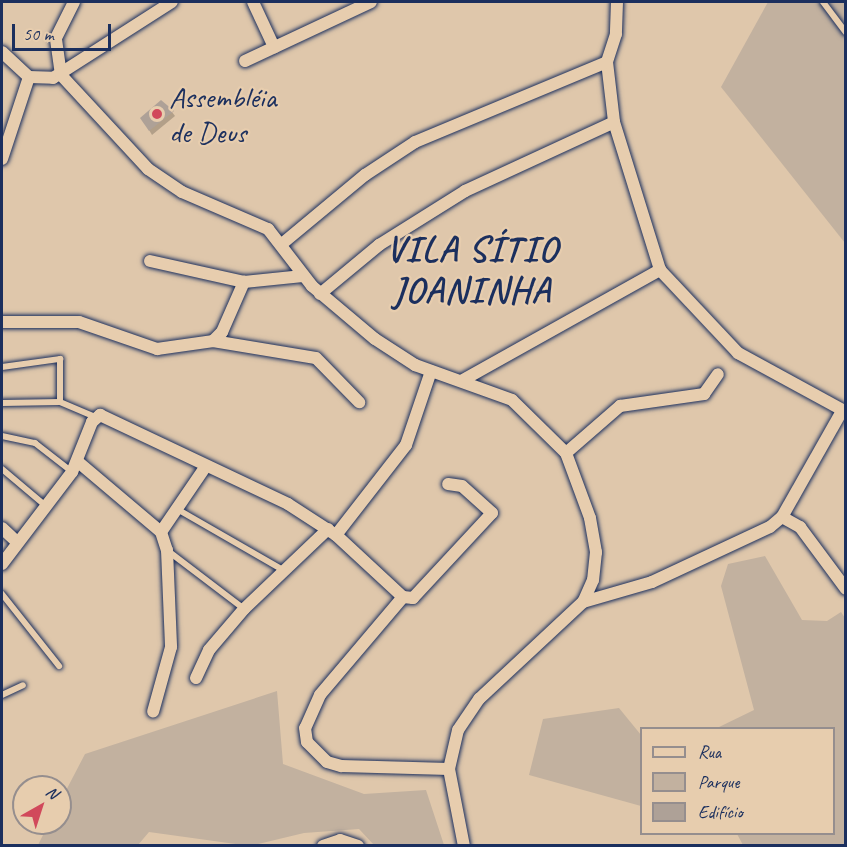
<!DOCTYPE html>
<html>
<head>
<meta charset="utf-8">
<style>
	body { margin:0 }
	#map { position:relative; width:847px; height:847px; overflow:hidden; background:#dfc7ab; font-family:Caveat,sans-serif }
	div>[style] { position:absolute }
	.green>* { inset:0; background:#c2b19f }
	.shadow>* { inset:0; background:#0003 }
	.building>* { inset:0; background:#aea197 }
	.roads { filter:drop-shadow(0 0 2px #1b2f5e) drop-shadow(0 0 2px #1b2f5e) }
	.service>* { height:6px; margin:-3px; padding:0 3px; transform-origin:3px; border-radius:3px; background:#e7cdae }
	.minor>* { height:12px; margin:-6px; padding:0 6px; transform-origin:6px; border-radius:6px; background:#e7cdae }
	.dots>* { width:16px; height:16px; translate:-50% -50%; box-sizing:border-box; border:3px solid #e7cdae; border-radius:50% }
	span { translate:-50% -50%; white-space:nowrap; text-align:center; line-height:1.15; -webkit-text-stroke:4.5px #e7cdae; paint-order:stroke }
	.poi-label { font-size:30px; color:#1b2f5e }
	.left { translate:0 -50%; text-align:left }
	.district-label { font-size:36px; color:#1b2f5e; font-weight:700; letter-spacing:1.5px }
	.frame { position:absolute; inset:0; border:3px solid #1b2f5e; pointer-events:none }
	.legend { position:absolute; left:640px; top:727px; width:195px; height:108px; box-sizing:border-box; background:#e7cdae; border:2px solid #958e8e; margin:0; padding:8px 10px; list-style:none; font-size:18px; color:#1b2f5e }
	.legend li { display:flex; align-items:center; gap:12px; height:30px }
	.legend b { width:30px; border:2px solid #958e8e }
	.north { position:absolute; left:12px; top:775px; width:60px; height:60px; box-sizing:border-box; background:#e7cdae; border:2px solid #958e8e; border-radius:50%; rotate:39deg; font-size:16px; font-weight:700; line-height:24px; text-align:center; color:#1b2f5e }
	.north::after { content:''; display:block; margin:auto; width:21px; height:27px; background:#d1495b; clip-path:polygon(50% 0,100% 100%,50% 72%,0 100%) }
	.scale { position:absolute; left:12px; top:24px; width:99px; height:27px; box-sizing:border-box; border:3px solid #1b2f5e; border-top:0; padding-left:8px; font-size:18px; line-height:21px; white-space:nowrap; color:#1b2f5e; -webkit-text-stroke:4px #e7cdae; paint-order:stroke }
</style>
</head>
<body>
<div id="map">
	<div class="green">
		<div style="clip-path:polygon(768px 2px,845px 2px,845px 243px,721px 87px)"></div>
		<div style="clip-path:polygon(765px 556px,802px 620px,827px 621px,841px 612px,845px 618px,845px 845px,743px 845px,737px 834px,834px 834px,834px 728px,717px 728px,754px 710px,721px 586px,728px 564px)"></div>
		<div style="clip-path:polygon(277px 691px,283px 764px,364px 794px,426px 790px,444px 845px,374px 845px,359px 829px,304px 833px,250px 846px,149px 832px,138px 845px,38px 845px,49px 823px,60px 823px,60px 802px,85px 754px)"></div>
		<div style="clip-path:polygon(619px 708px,641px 735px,641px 806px,529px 775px,543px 719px)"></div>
	</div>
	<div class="shadow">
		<div style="clip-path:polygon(172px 112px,175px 116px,152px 135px,142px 118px)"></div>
	</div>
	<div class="building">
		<div style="clip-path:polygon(161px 100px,174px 111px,149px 131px,140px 118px)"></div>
	</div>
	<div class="roads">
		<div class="service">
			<div style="left:823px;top:2px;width:38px;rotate:53deg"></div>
			<div style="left:2px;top:367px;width:59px;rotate:-7.9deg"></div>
			<div style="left:60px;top:359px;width:43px;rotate:90deg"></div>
			<div style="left:2px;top:403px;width:58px;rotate:-1deg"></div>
			<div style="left:60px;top:402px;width:39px;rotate:23deg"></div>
			<div style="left:2px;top:436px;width:34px;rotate:12deg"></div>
			<div style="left:35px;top:443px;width:46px;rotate:37.9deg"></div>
			<div style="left:2px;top:469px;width:57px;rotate:40.1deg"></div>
			<div style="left:177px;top:509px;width:125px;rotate:29.9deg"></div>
			<div style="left:168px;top:551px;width:96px;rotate:37.3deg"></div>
			<div style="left:2px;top:594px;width:92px;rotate:51.6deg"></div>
			<div style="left:2px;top:695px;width:23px;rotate:-25deg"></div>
		</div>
		<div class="minor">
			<div style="left:253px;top:2px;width:50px;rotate:65deg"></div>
			<div style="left:617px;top:2px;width:32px;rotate:92deg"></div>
			<div style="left:616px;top:34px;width:29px;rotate:108deg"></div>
			<div style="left:607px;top:62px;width:60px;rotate:83.3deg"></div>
			<div style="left:614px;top:122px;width:155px;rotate:72.7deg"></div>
			<div style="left:660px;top:270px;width:114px;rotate:46.8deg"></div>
			<div style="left:738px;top:353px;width:123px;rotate:28.6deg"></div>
			<div style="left:2px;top:52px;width:37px;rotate:43deg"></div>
			<div style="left:29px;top:77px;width:24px;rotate:2deg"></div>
			<div style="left:53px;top:78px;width:141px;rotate:-32.6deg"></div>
			<div style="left:245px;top:61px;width:139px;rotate:-25.1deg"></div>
			<div style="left:61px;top:75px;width:128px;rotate:47.2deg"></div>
			<div style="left:148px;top:169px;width:41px;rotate:34.1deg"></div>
			<div style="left:182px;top:192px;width:94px;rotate:23.3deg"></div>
			<div style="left:268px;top:229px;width:72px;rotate:52.3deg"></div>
			<div style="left:312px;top:286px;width:82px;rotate:40.1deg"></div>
			<div style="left:375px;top:339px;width:48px;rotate:33deg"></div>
			<div style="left:415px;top:365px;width:103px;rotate:19.8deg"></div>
			<div style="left:512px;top:400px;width:76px;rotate:44.5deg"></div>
			<div style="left:566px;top:453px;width:69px;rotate:69.7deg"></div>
			<div style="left:590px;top:518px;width:35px;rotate:80deg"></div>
			<div style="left:596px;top:552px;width:28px;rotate:96deg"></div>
			<div style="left:593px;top:580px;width:24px;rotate:114deg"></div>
			<div style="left:583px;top:602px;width:142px;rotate:137deg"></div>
			<div style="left:479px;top:699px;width:37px;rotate:124deg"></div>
			<div style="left:458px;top:730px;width:40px;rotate:103deg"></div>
			<div style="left:449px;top:769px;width:78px;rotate:79deg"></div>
			<div style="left:61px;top:75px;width:37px;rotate:-98deg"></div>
			<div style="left:56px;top:38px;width:40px;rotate:-63.4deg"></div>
			<div style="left:2px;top:159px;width:86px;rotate:-71.8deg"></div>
			<div style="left:283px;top:243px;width:107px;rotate:-39.7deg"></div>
			<div style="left:365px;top:175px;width:60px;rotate:-33.4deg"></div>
			<div style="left:415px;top:142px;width:208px;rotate:-22.6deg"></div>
			<div style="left:150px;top:261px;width:96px;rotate:12.6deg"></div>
			<div style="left:244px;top:282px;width:59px;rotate:-5.8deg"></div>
			<div style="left:320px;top:294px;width:77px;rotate:-39.7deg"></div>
			<div style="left:379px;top:245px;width:102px;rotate:-32.1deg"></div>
			<div style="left:465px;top:191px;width:164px;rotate:-24.8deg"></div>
			<div style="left:2px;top:322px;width:77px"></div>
			<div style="left:79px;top:322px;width:83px;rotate:19.1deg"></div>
			<div style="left:157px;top:349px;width:57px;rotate:-8.1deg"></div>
			<div style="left:213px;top:341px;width:13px;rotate:-45deg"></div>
			<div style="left:222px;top:332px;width:55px;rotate:-66.3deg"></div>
			<div style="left:213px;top:341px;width:104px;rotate:9.4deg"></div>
			<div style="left:316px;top:358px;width:62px;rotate:45.7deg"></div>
			<div style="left:463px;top:380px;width:226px;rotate:-29.2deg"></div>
			<div style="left:566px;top:453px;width:72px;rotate:-41deg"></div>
			<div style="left:620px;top:406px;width:85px;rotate:-8.1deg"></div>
			<div style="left:704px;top:394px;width:24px;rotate:-55deg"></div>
			<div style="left:77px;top:461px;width:110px;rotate:40.2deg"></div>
			<div style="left:161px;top:532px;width:19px;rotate:72deg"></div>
			<div style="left:167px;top:550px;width:97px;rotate:87.6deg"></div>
			<div style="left:171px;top:647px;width:67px;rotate:105.5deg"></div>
			<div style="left:782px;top:517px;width:21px;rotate:29deg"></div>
			<div style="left:800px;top:527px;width:77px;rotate:53.4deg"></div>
			<div style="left:2px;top:528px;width:21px;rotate:43deg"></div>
			<div style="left:161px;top:532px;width:80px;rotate:-55.7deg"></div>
			<div style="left:336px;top:535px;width:114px;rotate:-52.1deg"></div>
			<div style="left:406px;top:445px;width:78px;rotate:-71.3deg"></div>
			<div style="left:2px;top:564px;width:116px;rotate:-52.7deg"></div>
			<div style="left:72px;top:472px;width:54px;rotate:-68.2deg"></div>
			<div style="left:92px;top:422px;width:11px;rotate:-41deg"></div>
			<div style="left:100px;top:415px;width:208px;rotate:25.3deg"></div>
			<div style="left:288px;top:504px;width:57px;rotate:32.9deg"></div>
			<div style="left:336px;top:535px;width:91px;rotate:42.8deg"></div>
			<div style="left:403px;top:597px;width:10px;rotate:6deg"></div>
			<div style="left:413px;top:598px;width:116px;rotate:-47.1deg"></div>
			<div style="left:492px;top:513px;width:40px;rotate:-138deg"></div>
			<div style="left:462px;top:486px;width:14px;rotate:-172deg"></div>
			<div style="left:403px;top:597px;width:128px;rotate:130.3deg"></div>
			<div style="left:320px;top:695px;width:36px;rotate:114deg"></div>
			<div style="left:305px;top:728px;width:14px;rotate:82deg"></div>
			<div style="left:307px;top:742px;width:28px;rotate:45deg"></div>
			<div style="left:327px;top:762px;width:15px;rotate:16deg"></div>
			<div style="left:341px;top:766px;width:108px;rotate:1.6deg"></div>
			<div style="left:583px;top:602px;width:72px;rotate:-16.2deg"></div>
			<div style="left:652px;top:582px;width:130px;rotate:-25deg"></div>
			<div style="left:770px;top:527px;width:16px;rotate:-40deg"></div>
			<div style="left:782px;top:517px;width:122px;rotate:-60.5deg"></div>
			<div style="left:196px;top:678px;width:31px;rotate:-65deg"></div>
			<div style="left:209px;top:650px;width:54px;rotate:-49.5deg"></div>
			<div style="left:244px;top:609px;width:116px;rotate:-43.6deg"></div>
			<div style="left:323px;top:846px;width:18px;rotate:-19deg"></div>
			<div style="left:340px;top:840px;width:19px;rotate:18deg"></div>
		</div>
	</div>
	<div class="dots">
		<div style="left:157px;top:114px;background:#d1495b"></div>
	</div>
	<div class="poi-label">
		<span class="left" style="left:169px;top:114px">Assembléia<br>de Deus</span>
	</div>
	<div class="district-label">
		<span style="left:472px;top:270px">VILA SÍTIO<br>JOANINHA</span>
	</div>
	<div class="frame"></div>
	<ul class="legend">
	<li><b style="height:8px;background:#e7cdae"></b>Rua</li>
	<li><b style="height:16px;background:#c2b19f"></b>Parque</li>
	<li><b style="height:16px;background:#aea197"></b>Edifício</li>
	</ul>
	<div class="north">N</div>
	<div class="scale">50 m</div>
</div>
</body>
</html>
